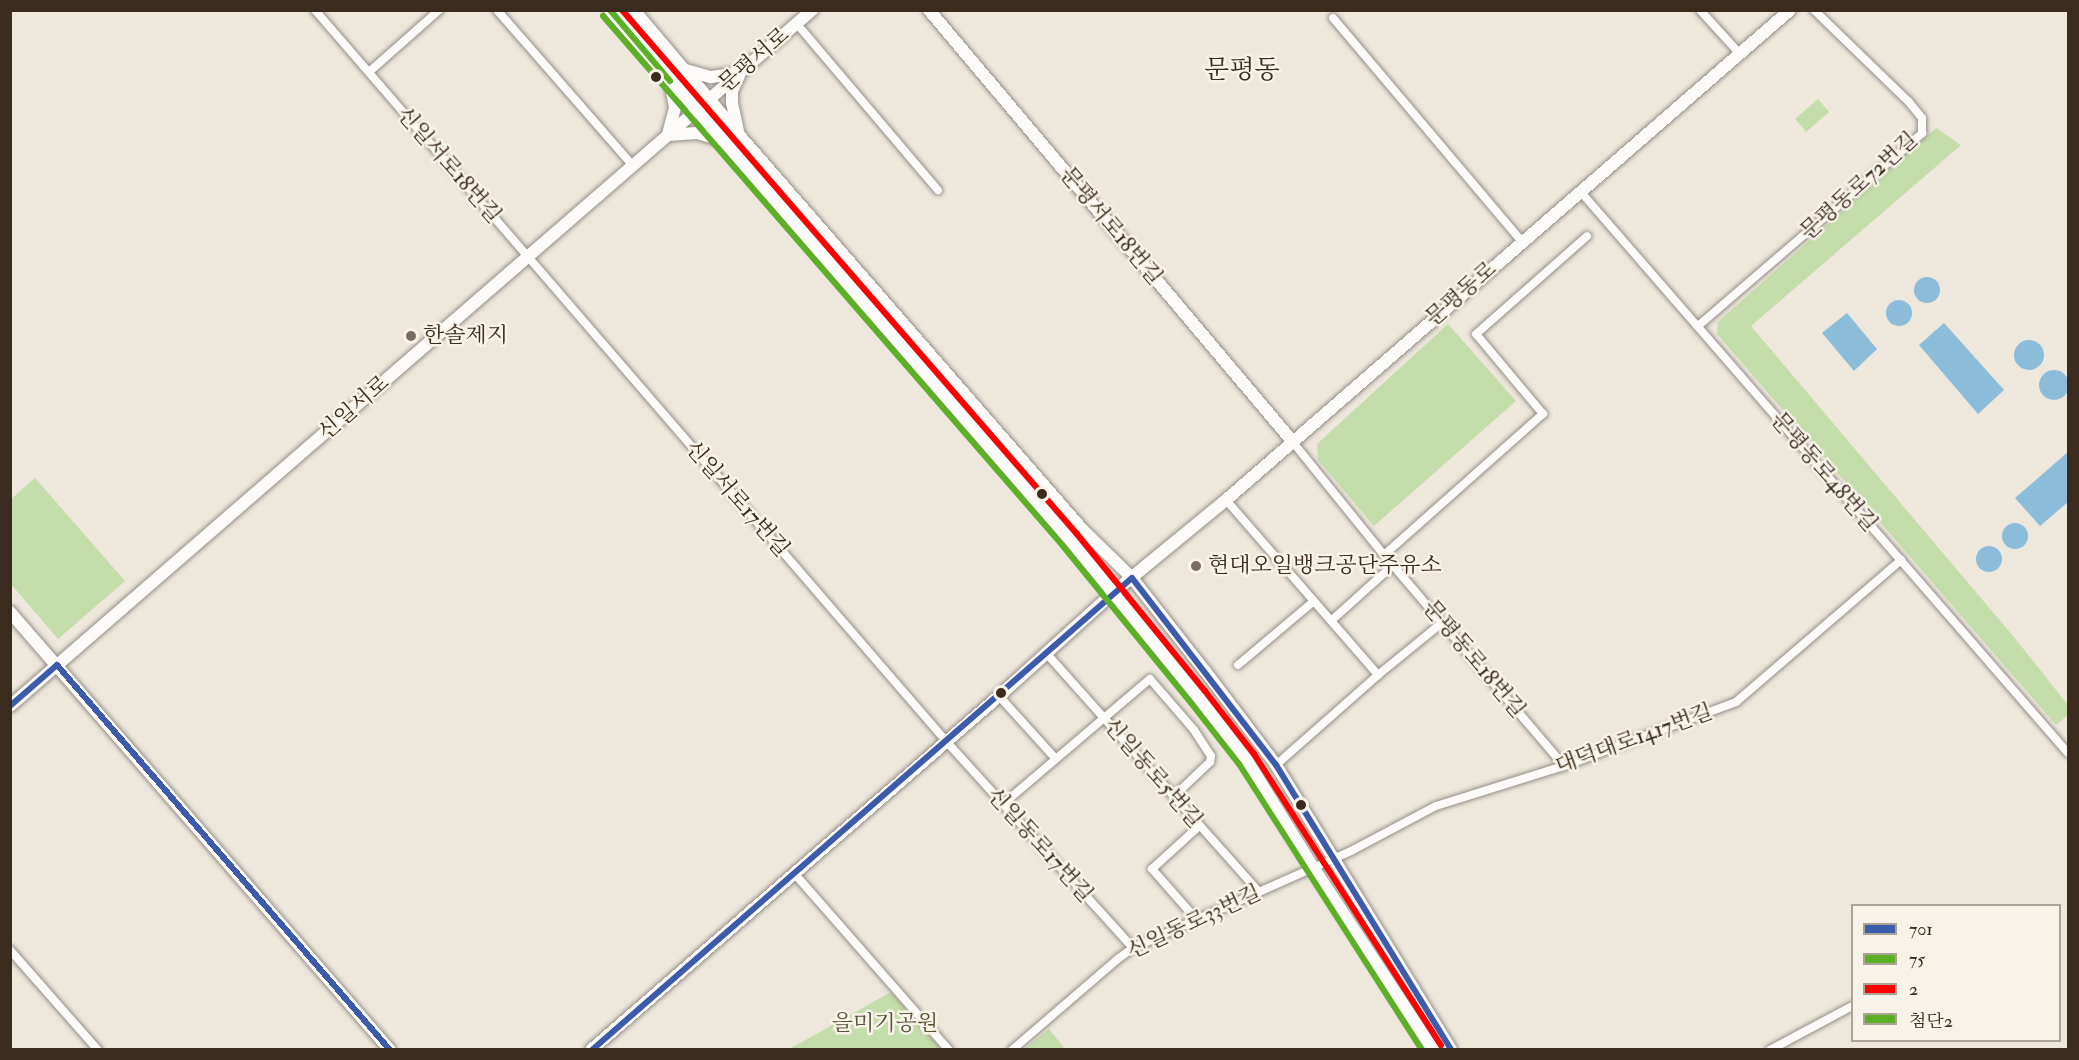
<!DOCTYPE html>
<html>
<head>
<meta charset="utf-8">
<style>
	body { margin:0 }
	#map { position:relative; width:2079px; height:1060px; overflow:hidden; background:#ede7dc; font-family:"IM FELL Double Pica","Noto Serif KR",serif }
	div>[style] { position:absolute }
	.green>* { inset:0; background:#c5ddaa }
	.water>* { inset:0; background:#8bbdda }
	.round { border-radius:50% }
	.roads { filter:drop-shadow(0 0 2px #958f88) drop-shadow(0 0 2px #958f88) }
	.street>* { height:8px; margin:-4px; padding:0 4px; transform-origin:4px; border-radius:4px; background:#fcfbfa }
	.secondary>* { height:12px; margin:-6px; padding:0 6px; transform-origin:6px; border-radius:6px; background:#fcfbfa }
	.primary>* { height:12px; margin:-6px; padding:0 6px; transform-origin:6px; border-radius:6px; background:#fcfbfa }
	.bus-1>* { height:6px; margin:-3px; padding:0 3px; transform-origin:3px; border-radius:3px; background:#3d5bab }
	.bus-2>* { height:6px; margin:-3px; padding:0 3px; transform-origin:3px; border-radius:3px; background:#5bb025 }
	.bus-3>* { height:6px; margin:-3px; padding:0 3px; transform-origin:3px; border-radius:3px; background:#f00 }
	.bus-4>* { height:6px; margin:-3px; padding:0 3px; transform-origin:3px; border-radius:3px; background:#5bb025 }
	.dots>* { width:16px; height:16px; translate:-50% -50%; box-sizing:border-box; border:3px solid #f7f3e8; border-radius:50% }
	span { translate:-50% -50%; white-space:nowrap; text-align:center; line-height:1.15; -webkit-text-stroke:5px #f7f3e8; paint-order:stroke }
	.street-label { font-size:22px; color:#3b2a1e }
	.poi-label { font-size:22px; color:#3b2a1e }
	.left { translate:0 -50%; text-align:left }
	.park-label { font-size:22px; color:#565437 }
	.quarter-label { font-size:26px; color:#3b2a1e }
	.frame { position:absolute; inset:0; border:12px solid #3b2a1e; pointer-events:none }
	.legend { position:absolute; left:1851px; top:904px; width:210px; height:138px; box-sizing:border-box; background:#f7f3e8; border:2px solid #aca397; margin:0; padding:8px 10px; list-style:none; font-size:18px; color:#3b2a1e }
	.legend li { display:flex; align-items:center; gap:12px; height:30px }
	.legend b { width:30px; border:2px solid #aca397 }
</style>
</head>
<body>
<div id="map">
	<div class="green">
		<div style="clip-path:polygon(1818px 99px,1829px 112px,1806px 132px,1795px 119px)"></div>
		<div style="clip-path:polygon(1936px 128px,1961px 145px,1751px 326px,2013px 636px,2068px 705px,2068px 715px,2056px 725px,1717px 334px,1718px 322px)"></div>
		<div style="clip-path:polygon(1448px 324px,1516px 401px,1374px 526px,1318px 460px,1317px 444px)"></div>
		<div style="clip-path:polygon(35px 478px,125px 581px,58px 639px,11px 584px,11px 499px)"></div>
		<div style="clip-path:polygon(891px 992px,941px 1049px,788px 1049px,802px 1042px)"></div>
		<div style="clip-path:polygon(1049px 1029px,1065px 1049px,1024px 1049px)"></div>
	</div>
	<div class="water">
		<div class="round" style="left:1914px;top:277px;width:26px;height:26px"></div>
		<div class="round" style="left:1886px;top:300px;width:26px;height:26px"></div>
		<div style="clip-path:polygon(1847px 313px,1877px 349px,1854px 371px,1822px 333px)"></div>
		<div style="clip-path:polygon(1944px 323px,2004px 390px,1978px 414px,1919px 345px)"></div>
		<div class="round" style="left:2014px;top:340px;width:30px;height:30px"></div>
		<div class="round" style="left:2039px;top:370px;width:30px;height:30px"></div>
		<div style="clip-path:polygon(2068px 452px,2068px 502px,2040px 526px,2015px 498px)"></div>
		<div class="round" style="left:2002px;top:523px;width:26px;height:26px"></div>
		<div class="round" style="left:1976px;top:546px;width:26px;height:26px"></div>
	</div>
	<div class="roads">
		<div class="street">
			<div style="left:315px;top:10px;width:966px;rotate:49.2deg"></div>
			<div style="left:946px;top:741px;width:279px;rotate:47.9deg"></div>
			<div style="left:497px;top:10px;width:206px;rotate:48.9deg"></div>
			<div style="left:1700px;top:10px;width:59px;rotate:47.7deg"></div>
			<div style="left:1333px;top:18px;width:293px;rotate:49.8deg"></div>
			<div style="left:797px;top:24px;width:218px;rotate:49.7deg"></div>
			<div style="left:369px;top:72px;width:94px;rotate:-41.5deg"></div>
			<div style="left:1580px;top:191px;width:744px;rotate:49.03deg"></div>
			<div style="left:1698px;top:326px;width:296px;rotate:-40.7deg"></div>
			<div style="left:1922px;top:133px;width:15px;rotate:-90deg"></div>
			<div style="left:1922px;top:118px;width:22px;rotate:-129deg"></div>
			<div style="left:1908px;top:101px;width:131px;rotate:-135.9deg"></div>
			<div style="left:1292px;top:441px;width:146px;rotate:51.1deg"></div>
			<div style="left:1384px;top:555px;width:277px;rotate:49.5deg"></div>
			<div style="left:1226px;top:500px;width:232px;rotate:49deg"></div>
			<div style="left:1384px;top:555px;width:213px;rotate:-41.6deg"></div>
			<div style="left:1543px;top:414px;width:104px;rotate:-129.9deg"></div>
			<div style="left:1476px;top:334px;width:148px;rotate:-41.4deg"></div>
			<div style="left:1332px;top:620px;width:82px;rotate:-42deg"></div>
			<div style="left:1047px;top:654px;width:319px;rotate:48.3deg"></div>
			<div style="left:1238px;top:665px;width:99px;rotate:-40.1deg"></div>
			<div style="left:999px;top:696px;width:84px;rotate:47.9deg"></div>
			<div style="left:1276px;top:765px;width:136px;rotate:-41.4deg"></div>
			<div style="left:1378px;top:675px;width:84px;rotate:-39.2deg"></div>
			<div style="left:1003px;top:804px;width:193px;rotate:-40.4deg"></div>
			<div style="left:1150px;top:679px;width:67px;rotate:49.2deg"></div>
			<div style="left:1194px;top:730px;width:31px;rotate:57deg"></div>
			<div style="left:1211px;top:756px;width:6px;rotate:99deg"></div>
			<div style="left:1210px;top:762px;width:50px;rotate:136.6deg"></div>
			<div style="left:794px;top:873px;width:235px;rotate:48.8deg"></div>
			<div style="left:1196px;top:919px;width:67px;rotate:-131.3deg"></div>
			<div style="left:1152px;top:869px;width:62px;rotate:-42.4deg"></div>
			<div style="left:10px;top:950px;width:133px;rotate:48.7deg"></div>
			<div style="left:1012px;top:1050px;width:141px;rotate:-40.7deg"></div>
			<div style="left:1119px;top:958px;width:17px;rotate:-36deg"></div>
			<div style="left:1133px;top:948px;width:239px;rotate:-24deg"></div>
			<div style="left:1351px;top:851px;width:96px;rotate:-27.9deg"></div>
			<div style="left:1436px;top:806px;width:134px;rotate:-17.4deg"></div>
			<div style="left:1564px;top:766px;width:184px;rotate:-20.4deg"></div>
			<div style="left:1736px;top:702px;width:218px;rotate:-40.7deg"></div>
			<div style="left:1770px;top:1050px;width:93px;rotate:-28.2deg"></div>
		</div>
		<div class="secondary">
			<div style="left:929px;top:10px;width:563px;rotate:49.89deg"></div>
			<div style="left:739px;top:76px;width:17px;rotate:115deg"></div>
			<div style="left:732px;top:91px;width:12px;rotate:90deg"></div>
			<div style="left:732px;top:103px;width:33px;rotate:78deg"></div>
			<div style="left:668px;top:134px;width:28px;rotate:-75deg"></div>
			<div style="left:675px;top:107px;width:26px;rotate:-101deg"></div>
			<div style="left:10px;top:612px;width:580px;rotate:49.06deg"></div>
			<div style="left:10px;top:706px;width:1062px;rotate:-40.95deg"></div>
			<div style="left:591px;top:1050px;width:540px;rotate:-40.95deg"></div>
			<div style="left:999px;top:696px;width:155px;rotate:-42.1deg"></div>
			<div style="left:1114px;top:592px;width:145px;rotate:-39.4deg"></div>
			<div style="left:1226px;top:500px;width:747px;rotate:-40.98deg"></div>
		</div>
		<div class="primary">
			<div style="left:610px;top:10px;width:702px;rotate:49.04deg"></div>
			<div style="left:1070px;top:540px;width:203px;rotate:50.8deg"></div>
			<div style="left:1198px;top:697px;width:78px;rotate:52.3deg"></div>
			<div style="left:1246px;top:759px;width:127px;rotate:58.2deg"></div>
			<div style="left:1313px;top:867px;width:219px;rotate:56.7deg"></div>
			<div style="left:634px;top:10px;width:165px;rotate:49.9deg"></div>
			<div style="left:740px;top:136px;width:521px;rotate:48.97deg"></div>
			<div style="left:1082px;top:529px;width:70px;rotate:44.4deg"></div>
			<div style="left:1132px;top:578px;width:118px;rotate:51.9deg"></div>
			<div style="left:1205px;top:671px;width:118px;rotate:52.9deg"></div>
			<div style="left:1276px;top:765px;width:334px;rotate:58.4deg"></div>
			<div style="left:686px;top:70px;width:26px;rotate:16deg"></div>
			<div style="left:711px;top:77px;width:29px;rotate:-8deg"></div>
			<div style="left:668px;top:135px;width:29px;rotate:-4deg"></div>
			<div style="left:697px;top:133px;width:26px;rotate:16deg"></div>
		</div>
	</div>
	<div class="bus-1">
		<div style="left:57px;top:665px;width:509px;rotate:49.14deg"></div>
		<div style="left:10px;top:706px;width:62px;rotate:-41.1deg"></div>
		<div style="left:592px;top:1050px;width:717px;rotate:-41.16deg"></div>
		<div style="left:1132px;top:578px;width:236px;rotate:52.4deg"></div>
		<div style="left:1276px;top:765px;width:334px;rotate:58.4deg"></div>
	</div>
	<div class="bus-2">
		<div style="left:603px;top:16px;width:702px;rotate:49.04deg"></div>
		<div style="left:1063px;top:546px;width:203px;rotate:50.8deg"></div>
		<div style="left:1191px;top:703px;width:78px;rotate:51.8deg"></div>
		<div style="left:1239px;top:764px;width:340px;rotate:57.4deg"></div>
	</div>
	<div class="bus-3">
		<div style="left:622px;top:10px;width:694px;rotate:49.03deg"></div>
		<div style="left:1077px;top:534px;width:203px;rotate:50.8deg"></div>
		<div style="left:1205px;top:691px;width:80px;rotate:52.1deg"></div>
		<div style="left:1254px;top:754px;width:346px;rotate:57.3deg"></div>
	</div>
	<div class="bus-4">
		<div style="left:610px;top:10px;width:93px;rotate:49.8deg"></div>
	</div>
	<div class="dots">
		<div style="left:656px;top:77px;background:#3b2a1e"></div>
		<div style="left:411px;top:336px;background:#796c60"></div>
		<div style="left:1042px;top:494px;background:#3b2a1e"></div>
		<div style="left:1196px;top:566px;background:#796c60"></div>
		<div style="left:1001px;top:693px;background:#3b2a1e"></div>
		<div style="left:1301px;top:805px;background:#3b2a1e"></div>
	</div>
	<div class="street-label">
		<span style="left:754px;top:60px;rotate:-41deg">문평서로</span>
		<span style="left:449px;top:165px;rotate:49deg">신일서로18번길</span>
		<span style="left:1859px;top:186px;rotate:-42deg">문평동로72번길</span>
		<span style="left:1111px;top:226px;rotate:50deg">문평서로18번길</span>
		<span style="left:1461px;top:294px;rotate:-41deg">문평동로</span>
		<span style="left:354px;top:408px;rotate:-41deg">신일서로</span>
		<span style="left:1824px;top:472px;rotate:49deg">문평동로48번길</span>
		<span style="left:737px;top:499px;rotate:49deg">신일서로17번길</span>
		<span style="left:1474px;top:659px;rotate:50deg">문평동로18번길</span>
		<span style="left:1634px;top:739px;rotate:-20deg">대덕대로1417번길</span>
		<span style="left:1153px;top:773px;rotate:49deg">신일동로5번길</span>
		<span style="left:1040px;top:845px;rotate:48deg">신일동로17번길</span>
		<span style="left:1194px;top:922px;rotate:-25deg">신일동로33번길</span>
	</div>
	<div class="poi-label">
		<span class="left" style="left:423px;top:336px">한솔제지</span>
		<span class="left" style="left:1208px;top:566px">현대오일뱅크공단주유소</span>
	</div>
	<div class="park-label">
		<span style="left:885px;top:1024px">을미기공원</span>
	</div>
	<div class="quarter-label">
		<span style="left:1242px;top:71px">문평동</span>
	</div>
	<div class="frame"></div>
	<ul class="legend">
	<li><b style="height:8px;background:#3d5bab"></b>701</li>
	<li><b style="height:8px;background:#5bb025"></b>75</li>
	<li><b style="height:8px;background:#f00"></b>2</li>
	<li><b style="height:8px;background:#5bb025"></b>첨단2</li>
	</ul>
</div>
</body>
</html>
